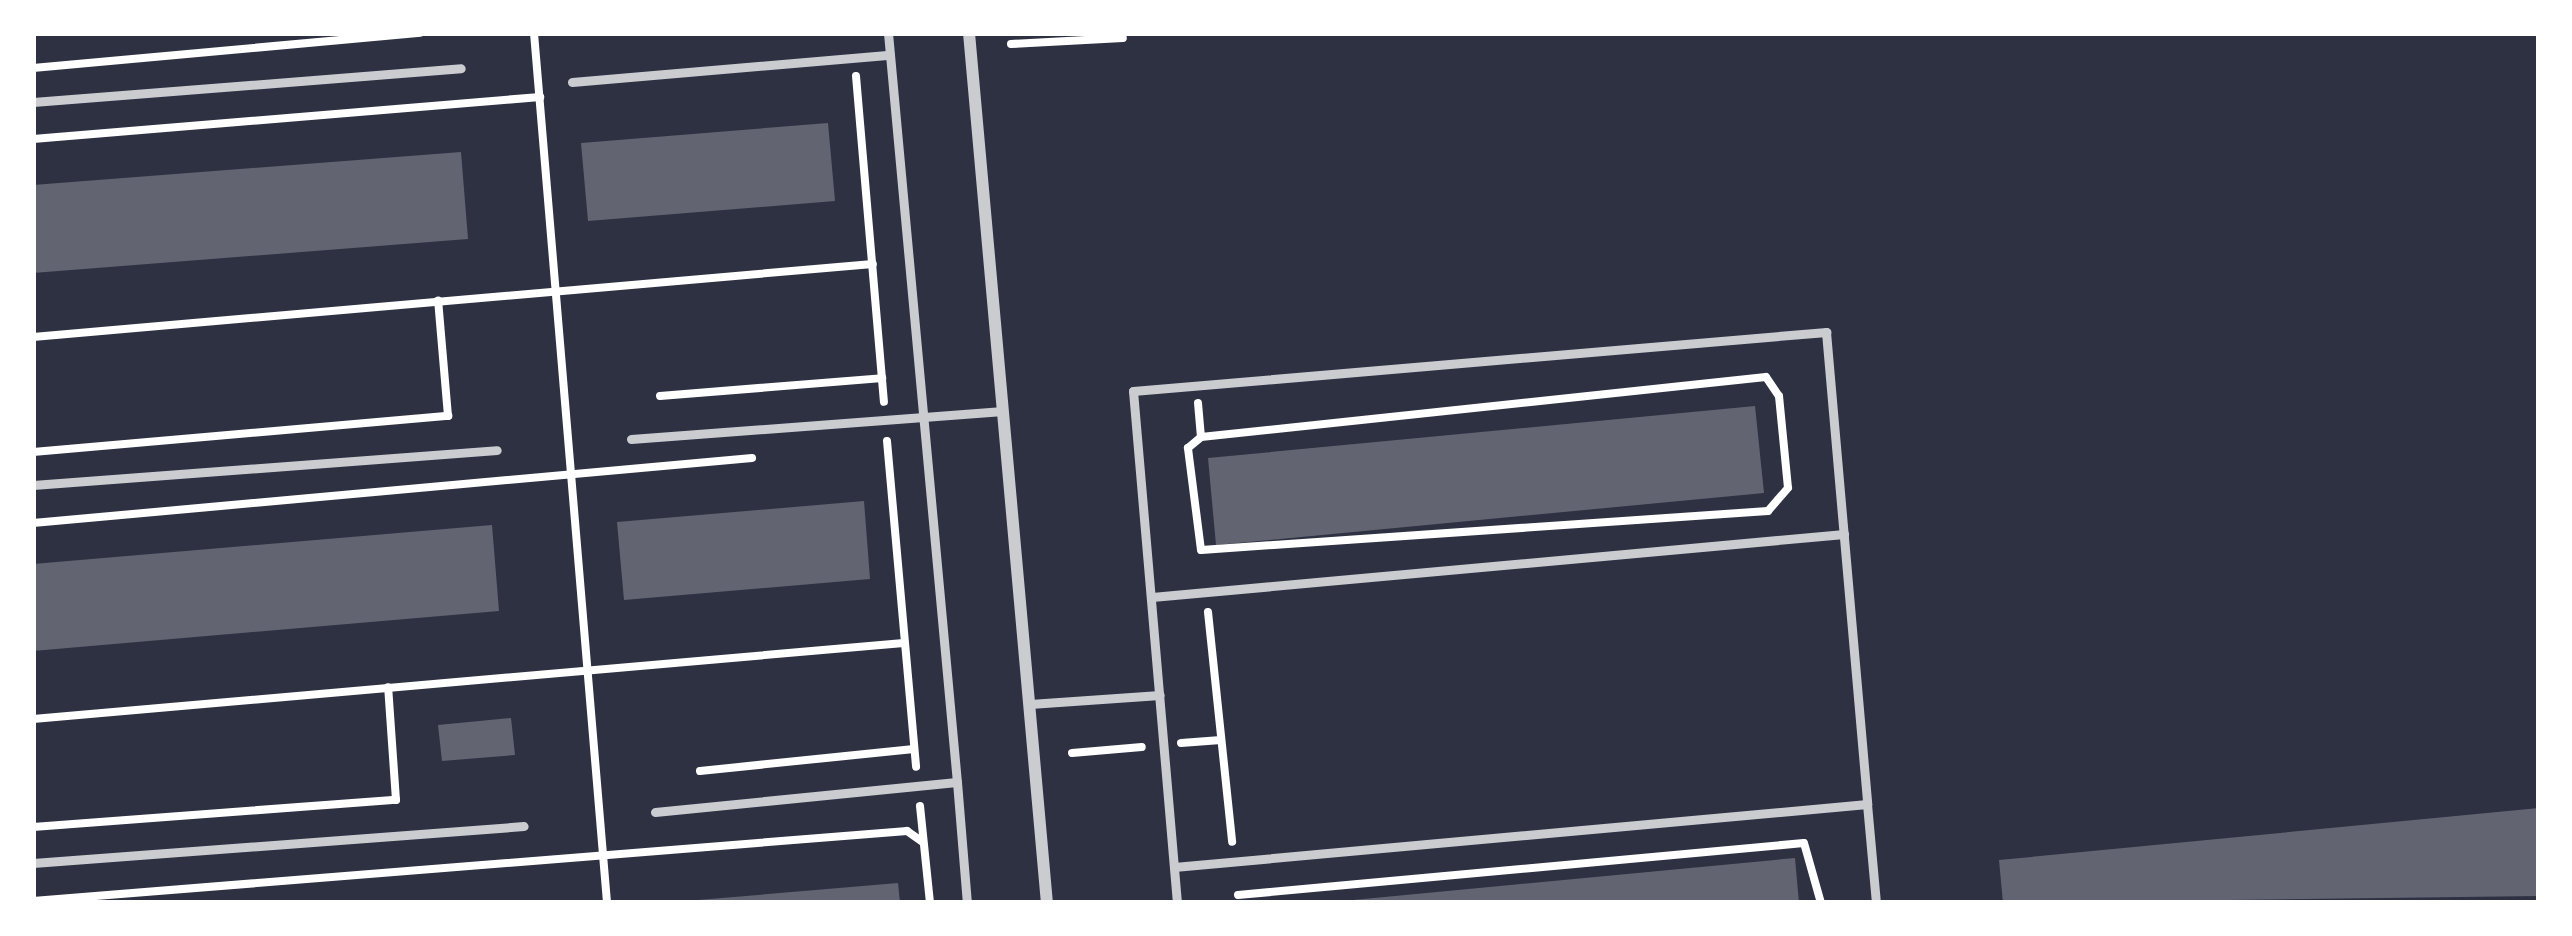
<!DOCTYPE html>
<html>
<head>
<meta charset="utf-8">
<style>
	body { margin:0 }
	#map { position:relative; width:2572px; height:936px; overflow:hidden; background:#2d3142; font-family:"PT Sans Narrow",sans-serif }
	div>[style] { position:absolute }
	.building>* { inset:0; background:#626471 }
	.path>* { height:8px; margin:-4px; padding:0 4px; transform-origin:4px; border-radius:4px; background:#fff }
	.service>* { height:9px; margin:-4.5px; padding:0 4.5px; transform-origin:4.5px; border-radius:4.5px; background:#caccd0 }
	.minor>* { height:12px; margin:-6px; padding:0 6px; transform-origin:6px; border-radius:6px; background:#caccd0 }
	span { translate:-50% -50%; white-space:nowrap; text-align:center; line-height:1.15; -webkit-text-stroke:12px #fff; paint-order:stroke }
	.frame { position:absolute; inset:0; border:36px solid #fff; pointer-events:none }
</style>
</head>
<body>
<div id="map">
	<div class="building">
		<div style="clip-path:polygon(828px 123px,835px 201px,588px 221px,581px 143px)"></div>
		<div style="clip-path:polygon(461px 152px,468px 239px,33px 273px,33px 185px)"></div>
		<div style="clip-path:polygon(1755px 406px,1764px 493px,1216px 545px,1208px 458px)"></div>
		<div style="clip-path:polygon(864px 501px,870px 579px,624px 600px,617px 522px)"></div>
		<div style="clip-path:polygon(492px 525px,499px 611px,33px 651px,33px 564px)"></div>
		<div style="clip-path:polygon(511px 718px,515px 755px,442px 761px,438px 725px)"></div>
		<div style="clip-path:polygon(2539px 808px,2539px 896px,2003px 903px,1999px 860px)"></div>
		<div style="clip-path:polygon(1795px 858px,1799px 903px,1354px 903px,1353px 900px)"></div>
		<div style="clip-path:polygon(898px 883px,900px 903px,698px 903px,698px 900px)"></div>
	</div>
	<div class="path">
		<div style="left:534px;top:33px;width:873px;rotate:85.2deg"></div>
		<div style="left:1011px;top:44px;width:112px;rotate:-3.1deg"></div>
		<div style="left:33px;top:68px;width:389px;rotate:-5.2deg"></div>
		<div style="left:856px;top:76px;width:327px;rotate:85.1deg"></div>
		<div style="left:33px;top:139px;width:509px;rotate:-4.74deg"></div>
		<div style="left:33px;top:337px;width:843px;rotate:-4.97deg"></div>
		<div style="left:1766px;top:377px;width:23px;rotate:56deg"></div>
		<div style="left:1779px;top:396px;width:92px;rotate:84.4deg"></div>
		<div style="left:1788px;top:488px;width:30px;rotate:131deg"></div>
		<div style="left:1768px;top:511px;width:568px;rotate:176.07deg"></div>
		<div style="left:1201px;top:550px;width:103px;rotate:-97.3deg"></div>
		<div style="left:1188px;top:448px;width:17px;rotate:-40deg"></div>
		<div style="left:1201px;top:437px;width:568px;rotate:-6.06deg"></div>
		<div style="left:660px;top:396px;width:223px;rotate:-4.6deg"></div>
		<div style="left:1198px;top:403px;width:34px;rotate:85deg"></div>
		<div style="left:887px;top:441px;width:327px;rotate:84.9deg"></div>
		<div style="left:33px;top:452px;width:417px;rotate:-5deg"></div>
		<div style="left:448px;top:416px;width:116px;rotate:-94.9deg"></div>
		<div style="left:33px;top:523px;width:722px;rotate:-5.17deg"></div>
		<div style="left:1208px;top:612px;width:231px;rotate:84deg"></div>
		<div style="left:33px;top:719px;width:874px;rotate:-4.99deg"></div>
		<div style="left:1181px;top:743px;width:40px;rotate:-4.3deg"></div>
		<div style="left:1072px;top:753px;width:70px;rotate:-4.9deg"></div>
		<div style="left:700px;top:771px;width:215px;rotate:-5.9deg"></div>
		<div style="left:920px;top:806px;width:98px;rotate:84.1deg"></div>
		<div style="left:33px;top:827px;width:364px;rotate:-4.3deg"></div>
		<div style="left:396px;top:800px;width:113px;rotate:-94deg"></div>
		<div style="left:1238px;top:895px;width:568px;rotate:-5.25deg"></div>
		<div style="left:1804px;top:843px;width:62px;rotate:74.2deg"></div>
		<div style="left:33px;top:901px;width:877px;rotate:-4.58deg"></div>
		<div style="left:907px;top:831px;width:19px;rotate:35deg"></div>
	</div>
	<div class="service">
		<div style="left:888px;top:33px;width:752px;rotate:84.74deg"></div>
		<div style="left:572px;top:82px;width:319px;rotate:-4.9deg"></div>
		<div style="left:33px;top:102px;width:429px;rotate:-4.5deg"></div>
		<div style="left:631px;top:439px;width:373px;rotate:-4.3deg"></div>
		<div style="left:33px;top:485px;width:465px;rotate:-4.3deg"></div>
		<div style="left:1152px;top:597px;width:695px;rotate:-5.2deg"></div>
		<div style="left:1030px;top:704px;width:130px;rotate:-4deg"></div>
		<div style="left:655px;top:812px;width:303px;rotate:-5.7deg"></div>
		<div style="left:957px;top:782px;width:121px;rotate:85.3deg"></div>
		<div style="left:33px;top:863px;width:492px;rotate:-4.3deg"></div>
		<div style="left:1174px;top:867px;width:696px;rotate:-5.19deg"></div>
		<div style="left:1867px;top:804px;width:99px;rotate:84.8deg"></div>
		<div style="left:1177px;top:903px;width:514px;rotate:-94.91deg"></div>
		<div style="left:1133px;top:391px;width:696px;rotate:-4.87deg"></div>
		<div style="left:1826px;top:332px;width:474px;rotate:85deg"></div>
	</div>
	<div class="minor">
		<div style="left:969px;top:33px;width:873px;rotate:84.88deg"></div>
	</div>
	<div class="frame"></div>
</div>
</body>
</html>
